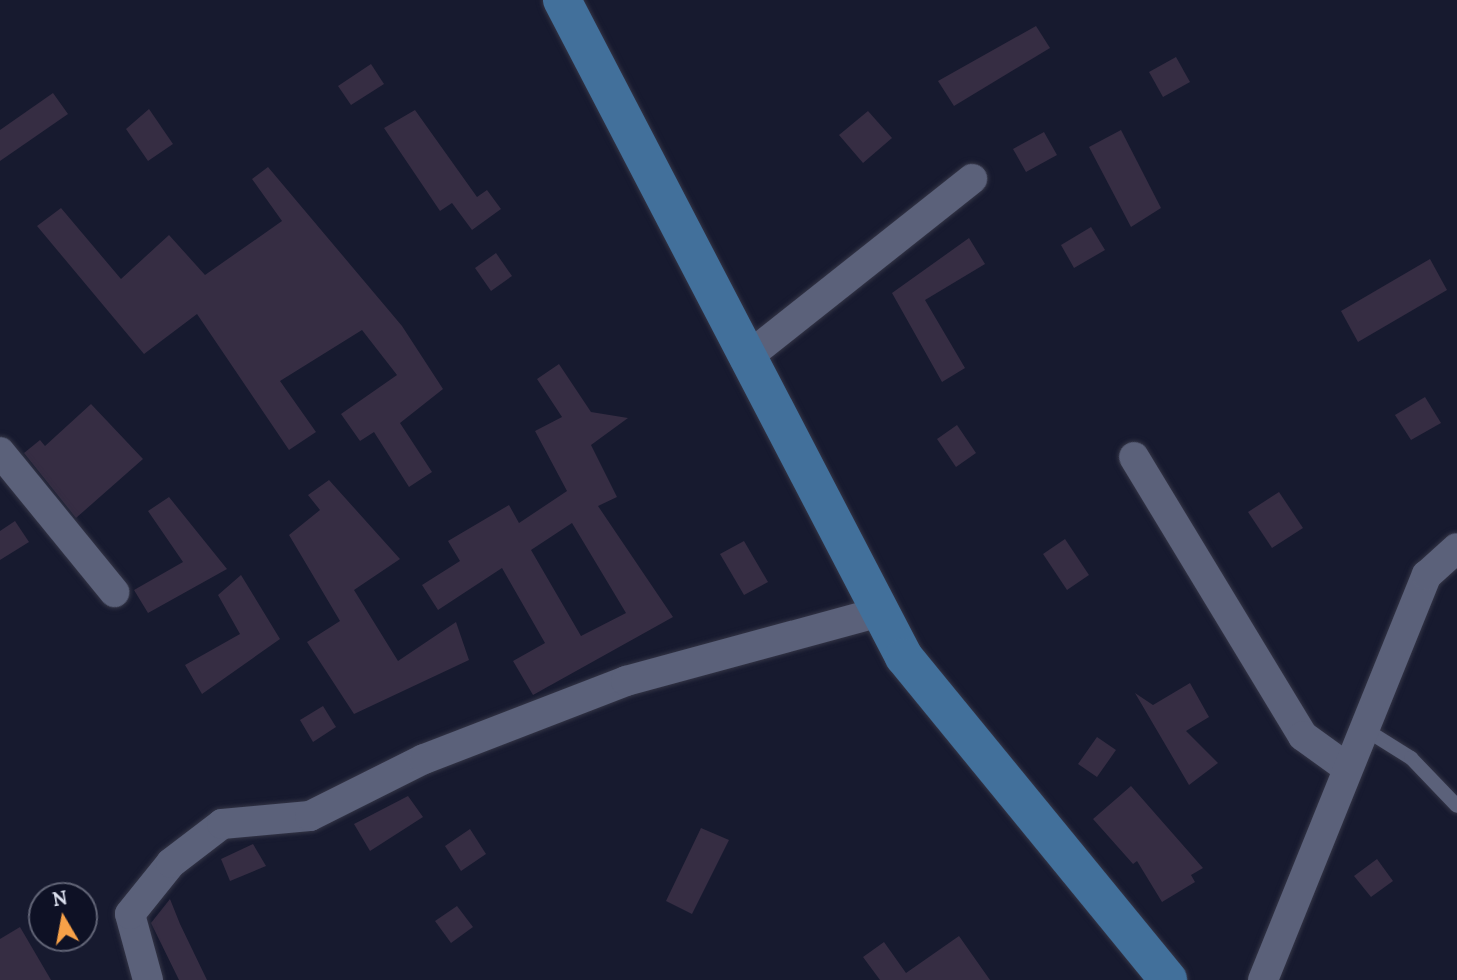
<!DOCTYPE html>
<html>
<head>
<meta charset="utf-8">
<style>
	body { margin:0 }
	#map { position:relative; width:1457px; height:980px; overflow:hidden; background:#171a2f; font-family:Lora,serif }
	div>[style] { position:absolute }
	.building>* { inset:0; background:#362d43 }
	.roads { filter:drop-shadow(0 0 2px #343546) drop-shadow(0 0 2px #343546) }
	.service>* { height:14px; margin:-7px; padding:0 7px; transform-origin:7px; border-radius:7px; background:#5b617a }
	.minor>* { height:30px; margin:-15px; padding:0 15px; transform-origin:15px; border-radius:15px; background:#5b617a }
	.secondary>* { height:38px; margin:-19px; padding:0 19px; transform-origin:19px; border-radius:19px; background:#42709b }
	span { translate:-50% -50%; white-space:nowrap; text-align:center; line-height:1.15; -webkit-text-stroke:6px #0e1125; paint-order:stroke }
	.north { position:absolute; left:28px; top:882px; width:70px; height:70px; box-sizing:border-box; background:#0e1125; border:2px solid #616476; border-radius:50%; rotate:350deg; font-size:19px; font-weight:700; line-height:28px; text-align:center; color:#dde1ef }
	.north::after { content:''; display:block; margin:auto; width:24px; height:32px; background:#f7a148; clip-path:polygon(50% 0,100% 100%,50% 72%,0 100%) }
</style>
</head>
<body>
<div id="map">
	<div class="building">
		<div style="clip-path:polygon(1036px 26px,1050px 48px,954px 106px,938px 81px)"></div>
		<div style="clip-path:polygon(1176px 57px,1190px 82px,1163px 97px,1149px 72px)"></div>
		<div style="clip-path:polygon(371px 64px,384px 84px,351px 105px,338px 86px)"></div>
		<div style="clip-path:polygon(53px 93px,68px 114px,0 161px,0 130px)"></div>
		<div style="clip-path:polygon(149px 109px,173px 144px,148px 161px,126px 129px)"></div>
		<div style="clip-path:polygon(415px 110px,477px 197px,487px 190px,501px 209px,472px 230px,452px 203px,440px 211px,384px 128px)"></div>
		<div style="clip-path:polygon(868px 111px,892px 138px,863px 163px,839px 135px)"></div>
		<div style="clip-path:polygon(1121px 130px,1161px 208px,1131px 227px,1089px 147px)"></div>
		<div style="clip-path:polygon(1044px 132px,1057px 155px,1026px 172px,1013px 149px)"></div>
		<div style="clip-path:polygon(268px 167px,402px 326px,443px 389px,400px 423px,432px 472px,409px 487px,374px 432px,360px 441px,341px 414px,397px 375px,362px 330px,280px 381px,316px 432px,289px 450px,197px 314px,144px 354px,37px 226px,61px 208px,121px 279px,169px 235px,205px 275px,282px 221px,252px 179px)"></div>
		<div style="clip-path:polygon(1091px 227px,1105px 250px,1074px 268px,1061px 245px)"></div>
		<div style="clip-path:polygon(969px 238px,985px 264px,925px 300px,965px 368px,942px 382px,892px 293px)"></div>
		<div style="clip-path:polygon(496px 253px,512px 276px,491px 291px,475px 268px)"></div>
		<div style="clip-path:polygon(1430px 259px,1447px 290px,1358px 342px,1341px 311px)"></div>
		<div style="clip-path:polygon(evenodd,559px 364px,591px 412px,628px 418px,591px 445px,617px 497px,598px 506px,673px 617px,533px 695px,513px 661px,545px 643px,502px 568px,438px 610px,422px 585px,460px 561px,448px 541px,509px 505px,519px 523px,567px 491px,535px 431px,562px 417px,537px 379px,559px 364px,572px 523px,626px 613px,581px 636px,531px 550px,572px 523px)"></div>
		<div style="clip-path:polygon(1425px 397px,1441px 423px,1411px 440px,1395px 415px)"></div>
		<div style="clip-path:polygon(91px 404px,143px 459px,76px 518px,24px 453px,40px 440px,45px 446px)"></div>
		<div style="clip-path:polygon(957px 425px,976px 453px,956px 467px,937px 439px)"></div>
		<div style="clip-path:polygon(329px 480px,400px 559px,354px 590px,398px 661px,456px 622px,469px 660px,354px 714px,307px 642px,340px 621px,289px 535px,320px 510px,308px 495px)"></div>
		<div style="clip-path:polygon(1279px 492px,1303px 528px,1272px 548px,1248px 512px)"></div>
		<div style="clip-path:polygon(169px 497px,227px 569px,148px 613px,134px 590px,183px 562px,148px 511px)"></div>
		<div style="clip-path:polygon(15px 521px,29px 542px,0 560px,0 531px)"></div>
		<div style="clip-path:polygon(1065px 539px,1089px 575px,1067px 590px,1043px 554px)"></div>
		<div style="clip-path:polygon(744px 541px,768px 582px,744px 595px,720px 554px)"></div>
		<div style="clip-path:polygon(241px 575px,280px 639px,202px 694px,185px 665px,240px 634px,218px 595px)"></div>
		<div style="clip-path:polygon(1190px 683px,1209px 717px,1186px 731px,1218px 763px,1189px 785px,1135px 693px,1153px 705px)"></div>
		<div style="clip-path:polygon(323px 706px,336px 727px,313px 742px,300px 720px)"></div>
		<div style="clip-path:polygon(1097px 737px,1116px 750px,1097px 777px,1078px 764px)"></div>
		<div style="clip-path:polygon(1131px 786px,1203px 868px,1191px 875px,1195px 882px,1162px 902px,1137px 861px,1133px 864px,1093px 819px)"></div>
		<div style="clip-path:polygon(408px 796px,423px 817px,370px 851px,354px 824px)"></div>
		<div style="clip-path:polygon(701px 828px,729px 840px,692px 914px,666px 901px)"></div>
		<div style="clip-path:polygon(470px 829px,486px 854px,461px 871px,445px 846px)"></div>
		<div style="clip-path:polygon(253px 844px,266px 866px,230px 881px,221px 859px)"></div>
		<div style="clip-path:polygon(1377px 859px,1393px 881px,1371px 897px,1354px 876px)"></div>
		<div style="clip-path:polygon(170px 899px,180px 924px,207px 980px,179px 980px,151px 923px)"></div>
		<div style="clip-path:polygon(457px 906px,473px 927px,451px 943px,435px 921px)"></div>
		<div style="clip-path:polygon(20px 927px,51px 980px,0 980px,0 939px)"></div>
		<div style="clip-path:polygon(959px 936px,990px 980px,880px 980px,863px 957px,884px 942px,906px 973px)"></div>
	</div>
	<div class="roads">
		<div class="service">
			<div style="left:1363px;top:728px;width:57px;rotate:32deg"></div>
			<div style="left:1411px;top:758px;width:66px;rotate:46.2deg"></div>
		</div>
		<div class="minor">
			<div style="left:745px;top:359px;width:290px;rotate:-38.4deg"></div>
			<div style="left:0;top:452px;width:181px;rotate:50.8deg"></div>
			<div style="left:1134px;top:457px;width:326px;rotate:58.8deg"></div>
			<div style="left:1303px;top:736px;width:53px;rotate:35.8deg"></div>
			<div style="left:148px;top:980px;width:68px;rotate:-105.3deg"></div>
			<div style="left:130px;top:914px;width:65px;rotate:-51.2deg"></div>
			<div style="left:171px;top:863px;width:64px;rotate:-37.4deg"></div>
			<div style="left:222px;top:824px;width:88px;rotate:-5.2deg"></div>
			<div style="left:310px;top:816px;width:127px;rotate:-26.6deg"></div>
			<div style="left:424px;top:759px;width:217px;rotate:-21.1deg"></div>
			<div style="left:626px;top:681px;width:263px;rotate:-15.2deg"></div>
			<div style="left:1263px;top:980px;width:437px;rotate:-68deg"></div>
			<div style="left:1427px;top:575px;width:40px;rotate:-42deg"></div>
		</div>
		<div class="secondary">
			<div style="left:562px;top:0;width:741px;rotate:62.5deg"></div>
			<div style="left:904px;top:657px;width:417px;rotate:50.7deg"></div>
		</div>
	</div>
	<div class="north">N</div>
</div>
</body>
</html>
